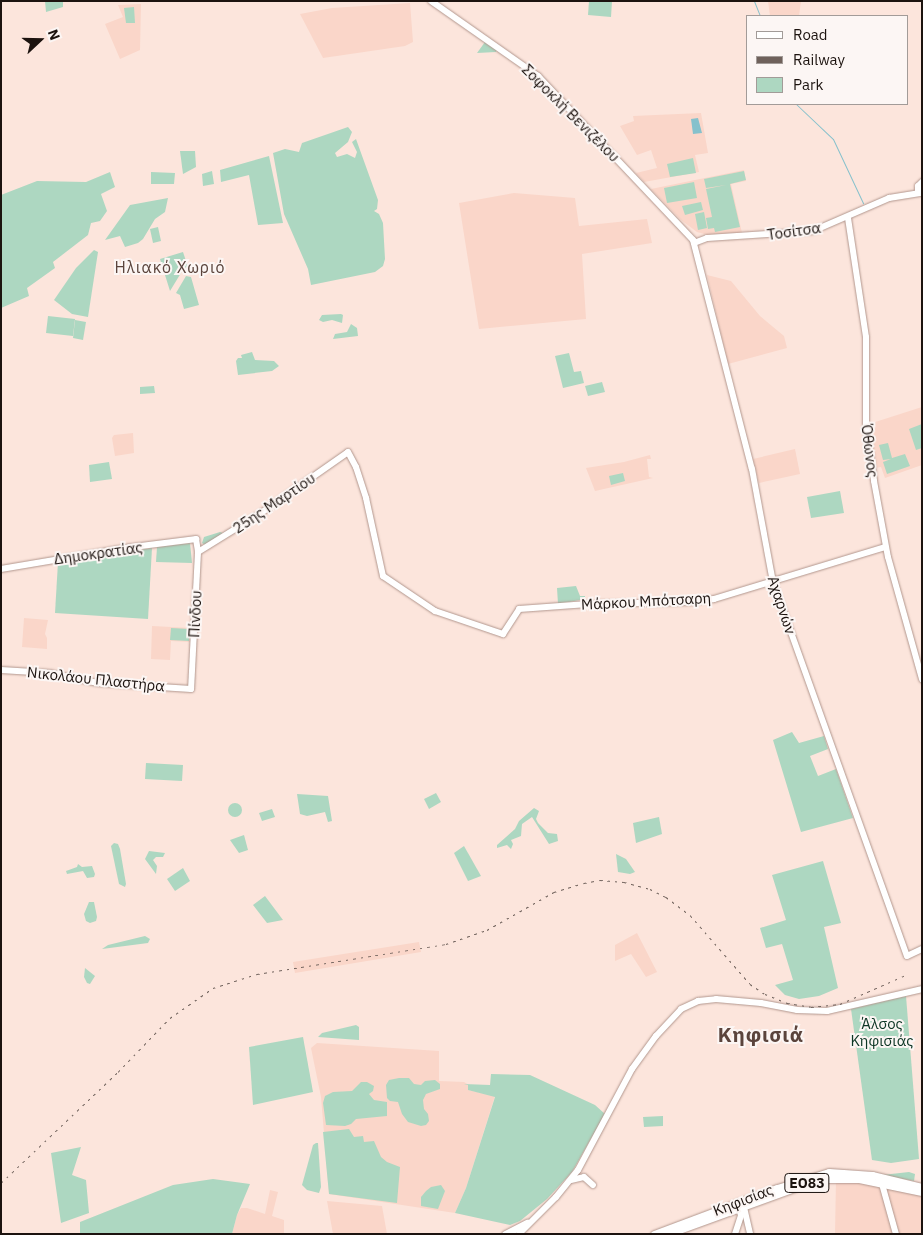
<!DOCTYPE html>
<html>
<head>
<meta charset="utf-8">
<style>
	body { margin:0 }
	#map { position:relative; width:923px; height:1235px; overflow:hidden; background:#fce5dc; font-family:"IBM Plex Sans",sans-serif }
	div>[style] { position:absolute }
	.built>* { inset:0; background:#fad6c9 }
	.green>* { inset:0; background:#add7c1 }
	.round { border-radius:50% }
	.water>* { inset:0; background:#86c1cc }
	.stream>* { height:1px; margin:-0.5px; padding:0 0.5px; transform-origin:0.5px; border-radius:0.5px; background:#86c1cc }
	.roads { filter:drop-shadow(0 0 1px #b2978e) drop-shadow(0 0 1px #b2978e) }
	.secondary>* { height:6px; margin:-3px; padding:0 3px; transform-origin:3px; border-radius:3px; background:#fff }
	.primary>* { height:7px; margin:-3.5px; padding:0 3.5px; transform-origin:3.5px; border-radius:3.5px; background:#fff }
	.rail>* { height:1px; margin-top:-0.5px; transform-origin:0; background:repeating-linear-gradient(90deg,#6f615b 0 2.5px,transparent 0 7.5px) }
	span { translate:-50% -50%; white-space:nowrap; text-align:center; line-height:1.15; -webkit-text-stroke:4px #fcf6f4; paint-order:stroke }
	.shield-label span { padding:1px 4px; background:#fcf6f4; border:1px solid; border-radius:4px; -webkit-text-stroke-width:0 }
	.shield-label { font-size:14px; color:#1c130f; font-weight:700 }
	.street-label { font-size:15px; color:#1c130f }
	.park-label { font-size:15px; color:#0d3625 }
	.neighbourhood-label { font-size:16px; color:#5b443c; letter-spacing:1px }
	.district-label { font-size:20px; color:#5b443c; font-weight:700; letter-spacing:1px }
	.frame { position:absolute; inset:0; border:2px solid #1c130f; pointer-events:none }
	.legend { position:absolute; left:746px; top:15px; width:162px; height:90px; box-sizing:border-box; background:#fcf6f4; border:1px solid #a29b98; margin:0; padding:6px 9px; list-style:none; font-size:15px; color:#1c130f }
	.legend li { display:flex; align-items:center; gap:10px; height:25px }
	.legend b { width:25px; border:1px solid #a29b98 }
	.north { position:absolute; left:15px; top:15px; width:50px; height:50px; -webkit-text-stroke:4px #fcf6f4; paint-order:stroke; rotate:69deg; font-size:14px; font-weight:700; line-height:20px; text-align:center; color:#1c130f }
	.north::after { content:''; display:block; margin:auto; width:18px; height:22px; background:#1c130f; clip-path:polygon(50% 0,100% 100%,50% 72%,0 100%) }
</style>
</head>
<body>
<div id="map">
	<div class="built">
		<div style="clip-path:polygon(768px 1px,801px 1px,799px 16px,770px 16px)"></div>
		<div style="clip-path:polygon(410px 3px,413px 42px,405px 46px,323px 58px,300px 14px,332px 8px)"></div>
		<div style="clip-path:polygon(141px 4px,140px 50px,120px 59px,105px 24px,123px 17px,118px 5px)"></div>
		<div style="clip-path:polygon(701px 113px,708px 153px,695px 155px,699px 172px,644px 182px,636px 173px,657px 168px,651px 150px,637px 155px,620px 126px,634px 121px,633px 116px)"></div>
		<div style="clip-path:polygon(744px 170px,746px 181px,731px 184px,742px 233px,708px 235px,697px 232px,681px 220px,651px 189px)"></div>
		<div style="clip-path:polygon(514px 193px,575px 198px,579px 226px,647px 219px,652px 243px,582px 254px,586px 319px,479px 329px,459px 203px)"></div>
		<div style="clip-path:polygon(707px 275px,731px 281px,760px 316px,784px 336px,787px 348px,728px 364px)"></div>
		<div style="clip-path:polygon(922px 407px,922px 465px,885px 478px,881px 467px,875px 468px,869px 424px)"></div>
		<div style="clip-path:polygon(133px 433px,134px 453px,115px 456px,112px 438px,114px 435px)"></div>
		<div style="clip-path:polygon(795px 449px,800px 474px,759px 483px,753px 459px)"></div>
		<div style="clip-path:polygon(650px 455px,651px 459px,647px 459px,649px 477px,653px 478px,595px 491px,586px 468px,624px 462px)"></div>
		<div style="clip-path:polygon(24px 618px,48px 620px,45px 634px,47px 638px,47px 649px,22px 647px)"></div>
		<div style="clip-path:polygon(152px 626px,191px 628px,190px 642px,171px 641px,170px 660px,151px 659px)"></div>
		<div style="clip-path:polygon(637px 933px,657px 972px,646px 977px,631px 954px,615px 961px,615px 945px)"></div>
		<div style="clip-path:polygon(419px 942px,421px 952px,295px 973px,293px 962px)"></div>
		<div style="clip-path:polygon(317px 1043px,439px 1051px,439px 1081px,464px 1082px,469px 1085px,468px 1090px,495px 1096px,466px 1188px,455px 1213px,329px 1194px,321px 1097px,311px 1048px)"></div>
		<div style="clip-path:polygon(836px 1179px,922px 1185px,922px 1234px,835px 1234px)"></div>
		<div style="clip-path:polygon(270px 1190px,278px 1192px,272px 1216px,284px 1220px,284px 1234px,232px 1234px,237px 1215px,241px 1208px,247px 1208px,265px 1214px)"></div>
		<div style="clip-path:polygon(327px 1201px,382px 1206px,387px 1234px,333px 1234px)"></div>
	</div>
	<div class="green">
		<div style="clip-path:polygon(45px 1px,63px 1px,63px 7px,46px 12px)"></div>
		<div style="clip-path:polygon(589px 1px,612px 1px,611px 17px,588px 15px)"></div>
		<div style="clip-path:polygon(134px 7px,135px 23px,126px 23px,124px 8px)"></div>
		<div style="clip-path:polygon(485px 42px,497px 50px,496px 52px,477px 53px)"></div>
		<div style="clip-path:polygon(348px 127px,352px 132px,348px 142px,335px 153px,337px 157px,347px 154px,355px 158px,357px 152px,352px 142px,356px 139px,378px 200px,377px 209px,374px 211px,379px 214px,383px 223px,385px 259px,383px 266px,375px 272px,311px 285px,308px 269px,284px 214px,273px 153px,285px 149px,299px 152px,302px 143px)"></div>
		<div style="clip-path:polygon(180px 151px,195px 151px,196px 167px,183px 174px)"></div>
		<div style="clip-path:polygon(269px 156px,283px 223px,258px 225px,249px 175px,221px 182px,220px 170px)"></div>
		<div style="clip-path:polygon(693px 158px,696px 173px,670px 177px,667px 164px)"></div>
		<div style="clip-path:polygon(212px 171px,214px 184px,203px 186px,202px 174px)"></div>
		<div style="clip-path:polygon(744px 171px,746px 180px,730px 184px,740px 227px,715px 232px,714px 228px,708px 229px,706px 218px,712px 217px,706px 189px,726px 185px,706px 188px,704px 179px)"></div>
		<div style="clip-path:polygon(110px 172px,115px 187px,101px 194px,107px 211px,100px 221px,91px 223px,88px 235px,53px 262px,55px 268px,27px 288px,29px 296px,1px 308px,1px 195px,37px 181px,86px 182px)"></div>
		<div style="clip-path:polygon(151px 172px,175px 173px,174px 184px,151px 184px)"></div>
		<div style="clip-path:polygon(694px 182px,697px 198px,667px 203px,664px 188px)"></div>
		<div style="clip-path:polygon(168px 198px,165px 212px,155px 219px,143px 239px,138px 243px,125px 247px,120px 236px,105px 240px,130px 205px)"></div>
		<div style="clip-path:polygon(701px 202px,703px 210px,685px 215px,682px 206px)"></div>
		<div style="clip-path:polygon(704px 212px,707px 228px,698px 230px,695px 214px)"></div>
		<div style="clip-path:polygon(158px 227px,161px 241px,153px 243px,150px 229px)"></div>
		<div style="clip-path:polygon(94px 250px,98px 252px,88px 317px,72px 314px,54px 300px,76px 268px)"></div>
		<div style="clip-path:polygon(183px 252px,188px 267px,184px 268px,170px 291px,160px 259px)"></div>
		<div style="clip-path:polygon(186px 276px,191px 277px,199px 305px,184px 309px,180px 295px,176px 293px)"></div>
		<div style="clip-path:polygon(341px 314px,343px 315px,342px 323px,332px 320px,323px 322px,319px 320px,322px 315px)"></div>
		<div style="clip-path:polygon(48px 316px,75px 319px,73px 336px,46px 333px)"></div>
		<div style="clip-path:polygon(75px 320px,86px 322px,83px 340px,73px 338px)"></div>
		<div style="clip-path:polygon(351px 324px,357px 328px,358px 336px,333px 339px,335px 334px,347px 332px)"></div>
		<div style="clip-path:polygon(252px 352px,255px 360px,274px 361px,279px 366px,272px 371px,238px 375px,236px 361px,238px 358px,242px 358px,241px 355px)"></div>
		<div style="clip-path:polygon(569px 353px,574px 372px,581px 371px,584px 383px,563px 388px,555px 356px)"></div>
		<div style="clip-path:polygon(602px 382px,605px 392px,588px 396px,585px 386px)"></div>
		<div style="clip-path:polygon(154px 386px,155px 393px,140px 394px,140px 387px)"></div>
		<div style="clip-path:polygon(922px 424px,922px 448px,916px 450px,909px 429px)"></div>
		<div style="clip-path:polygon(888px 443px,892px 458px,905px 454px,910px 466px,887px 474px,883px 462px,891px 459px,883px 460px,879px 445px)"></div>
		<div style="clip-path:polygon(109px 462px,112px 479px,90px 482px,89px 465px)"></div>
		<div style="clip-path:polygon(623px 473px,625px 481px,611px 485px,609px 476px)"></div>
		<div style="clip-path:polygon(840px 491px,844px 513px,811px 518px,807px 497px)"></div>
		<div style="clip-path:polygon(220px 532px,223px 533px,205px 545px,202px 543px,204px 537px)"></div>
		<div style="clip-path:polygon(190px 543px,192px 563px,156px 562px,157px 547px)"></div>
		<div style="clip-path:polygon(152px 548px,148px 619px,55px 613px,58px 562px)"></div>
		<div style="clip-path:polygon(576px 586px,580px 596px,585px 596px,585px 599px,558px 604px,557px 588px)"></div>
		<div style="clip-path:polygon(171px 628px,190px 629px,189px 641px,170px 640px)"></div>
		<div style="clip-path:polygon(792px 732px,799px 743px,824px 736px,828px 749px,810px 756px,818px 776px,836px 769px,853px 818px,801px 832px,773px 740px)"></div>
		<div style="clip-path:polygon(146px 763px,183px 765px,182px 781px,145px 779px)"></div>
		<div style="clip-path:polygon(436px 793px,441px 802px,429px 809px,424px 799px)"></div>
		<div style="clip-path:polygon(297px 794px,328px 796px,332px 821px,328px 822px,325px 812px,307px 816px,300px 814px)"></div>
		<div class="round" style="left:228px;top:803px;width:14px;height:14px"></div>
		<div style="clip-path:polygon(534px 808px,539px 811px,536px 819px,538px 823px,548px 833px,557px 834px,558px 841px,549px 844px,532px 817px,522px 824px,521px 836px,511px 840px,513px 844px,511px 849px,507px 845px,497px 848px,497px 845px,515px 829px,519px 821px)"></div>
		<div style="clip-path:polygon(272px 809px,275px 817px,262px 821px,259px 813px)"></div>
		<div style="clip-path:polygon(659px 817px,662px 834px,636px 843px,633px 823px)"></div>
		<div style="clip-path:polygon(244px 835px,248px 850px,239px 853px,230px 840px)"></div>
		<div style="clip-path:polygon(114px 843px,118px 844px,120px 849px,126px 884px,125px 887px,119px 884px,111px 846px)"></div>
		<div style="clip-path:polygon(464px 846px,481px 876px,468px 881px,454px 853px)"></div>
		<div style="clip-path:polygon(149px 851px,165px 853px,163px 857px,156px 857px,153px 860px,157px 866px,156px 874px,145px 859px)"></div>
		<div style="clip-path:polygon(616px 854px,626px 859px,635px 872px,630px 874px,618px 872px)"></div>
		<div style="clip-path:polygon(823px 861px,841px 923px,824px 927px,838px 988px,819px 996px,799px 999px,785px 995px,775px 985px,793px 980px,782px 944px,766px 948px,760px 928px,786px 920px,772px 875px)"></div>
		<div style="clip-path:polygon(78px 864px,82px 867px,92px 866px,95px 874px,94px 877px,87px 878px,83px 871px,67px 874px,66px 871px,77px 867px)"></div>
		<div style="clip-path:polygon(183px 868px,190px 881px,175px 891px,167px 879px)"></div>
		<div style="clip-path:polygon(265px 896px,283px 920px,267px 923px,253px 905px)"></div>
		<div style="clip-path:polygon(89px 902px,94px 902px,97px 917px,96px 921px,90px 923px,86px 921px,84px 914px)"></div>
		<div style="clip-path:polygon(145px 936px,150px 939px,148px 943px,102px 949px,108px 945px)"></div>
		<div style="clip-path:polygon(85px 968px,95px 976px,90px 984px,87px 983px,84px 977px)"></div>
		<div style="clip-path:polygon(906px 996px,919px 1159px,891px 1163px,872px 1160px,851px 1009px)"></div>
		<div style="clip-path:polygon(356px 1025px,359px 1027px,359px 1040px,318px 1037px,322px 1033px)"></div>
		<div style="clip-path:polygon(303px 1037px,313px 1092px,253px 1105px,249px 1047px)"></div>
		<div style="clip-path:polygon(491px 1074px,530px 1075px,595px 1105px,605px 1114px,572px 1172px,547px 1199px,520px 1221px,510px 1225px,455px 1213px,466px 1188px,495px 1097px,468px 1090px,468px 1085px,464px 1084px,490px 1085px)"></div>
		<div style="clip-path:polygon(399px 1078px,409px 1078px,414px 1084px,421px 1085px,425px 1081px,435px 1080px,440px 1084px,440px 1089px,426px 1094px,423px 1100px,424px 1109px,428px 1114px,429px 1121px,426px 1125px,421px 1126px,408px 1122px,402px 1114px,398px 1102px,390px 1101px,387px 1098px,386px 1085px,389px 1080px)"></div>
		<div style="clip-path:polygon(361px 1082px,367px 1082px,374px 1086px,373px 1091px,369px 1094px,374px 1100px,387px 1102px,387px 1116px,356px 1119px,351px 1124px,345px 1126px,326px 1125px,323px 1103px,325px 1096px,333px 1092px,352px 1091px)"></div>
		<div style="clip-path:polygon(663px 1116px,663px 1126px,644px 1127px,643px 1117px)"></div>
		<div style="clip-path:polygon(349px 1129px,354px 1137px,363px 1136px,364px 1142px,374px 1141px,381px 1157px,387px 1162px,400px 1167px,397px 1203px,329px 1194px,323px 1132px)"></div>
		<div style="clip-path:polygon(316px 1143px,318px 1143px,321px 1187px,319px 1193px,307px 1190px,302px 1185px,313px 1145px)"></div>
		<div style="clip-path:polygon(81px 1147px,72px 1175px,86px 1180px,89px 1213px,61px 1223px,51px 1153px)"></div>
		<div style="clip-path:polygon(909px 1172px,915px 1174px,914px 1181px,882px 1175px)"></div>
		<div style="clip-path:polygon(213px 1179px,250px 1184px,237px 1215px,232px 1234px,80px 1234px,80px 1222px,173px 1185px)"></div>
		<div style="clip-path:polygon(441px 1185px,445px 1191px,438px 1209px,421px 1206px,421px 1197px,426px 1191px,431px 1187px)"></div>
	</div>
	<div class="water">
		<div style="clip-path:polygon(698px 118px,702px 133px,693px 134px,691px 119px)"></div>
	</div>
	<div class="stream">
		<div style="left:754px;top:1px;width:16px;rotate:68deg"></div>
		<div style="left:796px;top:104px;width:51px;rotate:43.4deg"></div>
		<div style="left:833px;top:139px;width:71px;rotate:64.9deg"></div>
	</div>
	<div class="roads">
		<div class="secondary">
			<div style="left:431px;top:1px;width:131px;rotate:35deg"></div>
			<div style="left:538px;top:76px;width:226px;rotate:46.6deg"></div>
			<div style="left:693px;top:240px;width:236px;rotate:75.6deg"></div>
			<div style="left:752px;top:469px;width:115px;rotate:79.5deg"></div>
			<div style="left:773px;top:582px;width:397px;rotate:70.3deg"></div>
			<div style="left:907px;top:956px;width:17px;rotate:-25deg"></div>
			<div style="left:918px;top:193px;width:7px;rotate:-90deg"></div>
			<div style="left:918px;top:186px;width:6px;rotate:-45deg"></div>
			<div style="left:848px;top:218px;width:120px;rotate:81.4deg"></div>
			<div style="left:866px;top:337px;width:86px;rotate:90deg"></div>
			<div style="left:866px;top:423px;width:59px;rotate:82.1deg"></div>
			<div style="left:874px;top:481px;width:77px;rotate:79.6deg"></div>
			<div style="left:888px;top:557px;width:127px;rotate:74.4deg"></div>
			<div style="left:694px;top:243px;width:14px;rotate:-21deg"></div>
			<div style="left:707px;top:238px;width:106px;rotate:-3.8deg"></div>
			<div style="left:813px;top:231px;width:83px;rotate:-23.5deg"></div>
			<div style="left:889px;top:198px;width:33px;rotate:-9deg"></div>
			<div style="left:198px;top:552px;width:74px;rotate:-31.8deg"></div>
			<div style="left:261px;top:513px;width:106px;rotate:-35deg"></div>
			<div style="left:348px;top:452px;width:17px;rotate:62deg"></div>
			<div style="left:356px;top:467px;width:33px;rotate:72deg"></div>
			<div style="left:366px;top:498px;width:80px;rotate:77.7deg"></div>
			<div style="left:383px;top:576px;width:63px;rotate:33.9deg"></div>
			<div style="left:435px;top:611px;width:72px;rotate:18.7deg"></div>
			<div style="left:503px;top:634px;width:30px;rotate:-57deg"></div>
			<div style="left:519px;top:609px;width:69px;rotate:-4.1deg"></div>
			<div style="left:588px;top:604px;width:102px;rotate:-1.1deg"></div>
			<div style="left:690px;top:602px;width:24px;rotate:-7deg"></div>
			<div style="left:714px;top:599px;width:179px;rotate:-16.9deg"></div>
			<div style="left:1px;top:569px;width:126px;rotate:-9.6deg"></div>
			<div style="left:125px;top:548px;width:72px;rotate:-7.2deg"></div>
			<div style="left:196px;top:539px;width:13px;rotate:81deg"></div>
			<div style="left:198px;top:552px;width:137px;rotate:92.9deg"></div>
			<div style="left:191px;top:689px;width:93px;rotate:-176.3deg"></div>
			<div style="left:98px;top:683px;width:50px;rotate:-168.5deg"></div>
			<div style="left:49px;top:673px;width:48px;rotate:-176.4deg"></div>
			<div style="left:571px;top:1180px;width:13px;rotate:-13deg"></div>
			<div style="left:584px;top:1177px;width:12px;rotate:42deg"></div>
			<div style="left:882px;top:1184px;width:52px;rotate:74.4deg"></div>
			<div style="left:743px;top:1203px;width:32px;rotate:77deg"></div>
			<div style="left:519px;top:1234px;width:52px;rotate:-45deg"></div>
			<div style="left:556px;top:1197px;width:35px;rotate:-51deg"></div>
			<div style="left:578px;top:1170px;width:115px;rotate:-61.9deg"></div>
			<div style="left:632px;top:1069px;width:41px;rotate:-54deg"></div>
			<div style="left:656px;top:1036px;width:37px;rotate:-47deg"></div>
			<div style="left:681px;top:1009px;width:19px;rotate:-25deg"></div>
			<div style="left:698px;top:1001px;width:18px;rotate:-6deg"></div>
			<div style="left:716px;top:999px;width:45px;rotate:5.1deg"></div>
			<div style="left:761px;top:1003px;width:37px;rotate:11deg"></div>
			<div style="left:797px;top:1010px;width:30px;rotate:2deg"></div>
			<div style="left:827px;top:1011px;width:98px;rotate:-13deg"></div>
			<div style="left:735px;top:1234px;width:20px;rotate:-72deg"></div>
			<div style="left:741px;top:1215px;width:9px;rotate:-108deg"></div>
		</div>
		<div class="primary">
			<div style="left:505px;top:1234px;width:25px;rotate:-27deg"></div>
			<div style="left:654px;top:1234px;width:131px;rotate:-20.5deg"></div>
			<div style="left:777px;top:1188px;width:54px;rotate:-17.1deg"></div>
			<div style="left:829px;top:1172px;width:43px;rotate:4deg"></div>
			<div style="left:872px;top:1175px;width:51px;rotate:13.5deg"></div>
			<div style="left:668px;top:1234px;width:161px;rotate:-20deg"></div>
			<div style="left:819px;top:1179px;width:40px"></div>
			<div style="left:859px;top:1179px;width:64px;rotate:11.7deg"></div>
		</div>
	</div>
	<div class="rail">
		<div style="left:1px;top:1183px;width:161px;rotate:-43.5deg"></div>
		<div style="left:118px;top:1072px;width:75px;rotate:-46.1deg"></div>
		<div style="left:170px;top:1018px;width:52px;rotate:-34.9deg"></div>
		<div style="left:213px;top:988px;width:46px;rotate:-17.7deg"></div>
		<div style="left:257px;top:974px;width:191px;rotate:-9deg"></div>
		<div style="left:446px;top:944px;width:43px;rotate:-18.9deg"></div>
		<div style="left:487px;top:930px;width:77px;rotate:-29.6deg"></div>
		<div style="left:554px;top:892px;width:31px;rotate:-17deg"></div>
		<div style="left:584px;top:883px;width:16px;rotate:-11deg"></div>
		<div style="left:600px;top:880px;width:24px;rotate:5deg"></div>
		<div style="left:624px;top:882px;width:27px;rotate:15deg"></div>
		<div style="left:650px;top:889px;width:18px;rotate:27deg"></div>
		<div style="left:666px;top:897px;width:30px;rotate:37deg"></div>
		<div style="left:690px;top:915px;width:91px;rotate:49deg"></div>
		<div style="left:750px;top:984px;width:18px;rotate:34deg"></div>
		<div style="left:765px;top:994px;width:24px;rotate:22deg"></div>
		<div style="left:787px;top:1003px;width:24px;rotate:9deg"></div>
		<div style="left:811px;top:1007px;width:29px;rotate:-6deg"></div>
		<div style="left:840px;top:1004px;width:74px;rotate:-23.8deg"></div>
	</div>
	<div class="shield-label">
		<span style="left:807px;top:1183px">ΕΟ83</span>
	</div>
	<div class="street-label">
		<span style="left:571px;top:113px;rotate:45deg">Σοφοκλή Βενιζέλου</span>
		<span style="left:794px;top:231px;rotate:-8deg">Τοσίτσα</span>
		<span style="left:870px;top:451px;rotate:83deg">Όθωνος</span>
		<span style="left:274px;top:503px;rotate:-34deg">25ης Μαρτίου</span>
		<span style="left:98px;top:553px;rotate:-8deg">Δημοκρατίας</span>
		<span style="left:646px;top:601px;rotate:-3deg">Μάρκου Μπότσαρη</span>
		<span style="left:782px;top:605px;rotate:72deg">Αχαρνών</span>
		<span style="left:195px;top:614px;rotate:-87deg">Πίνδου</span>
		<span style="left:96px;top:679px;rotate:6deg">Νικολάου Πλαστήρα</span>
		<span style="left:743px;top:1200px;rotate:-21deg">Κηφισίας</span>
	</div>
	<div class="park-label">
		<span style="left:882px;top:1032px">Άλσος<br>Κηφισιάς</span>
	</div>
	<div class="neighbourhood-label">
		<span style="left:170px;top:267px">Ηλιακό Χωριό</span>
	</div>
	<div class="district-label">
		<span style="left:761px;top:1034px">Κηφισιά</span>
	</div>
	<div class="frame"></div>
	<ul class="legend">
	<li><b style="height:6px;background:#fff"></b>Road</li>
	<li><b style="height:6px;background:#6f615b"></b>Railway</li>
	<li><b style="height:14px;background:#add7c1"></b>Park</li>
	</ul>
	<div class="north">N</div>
</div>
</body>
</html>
